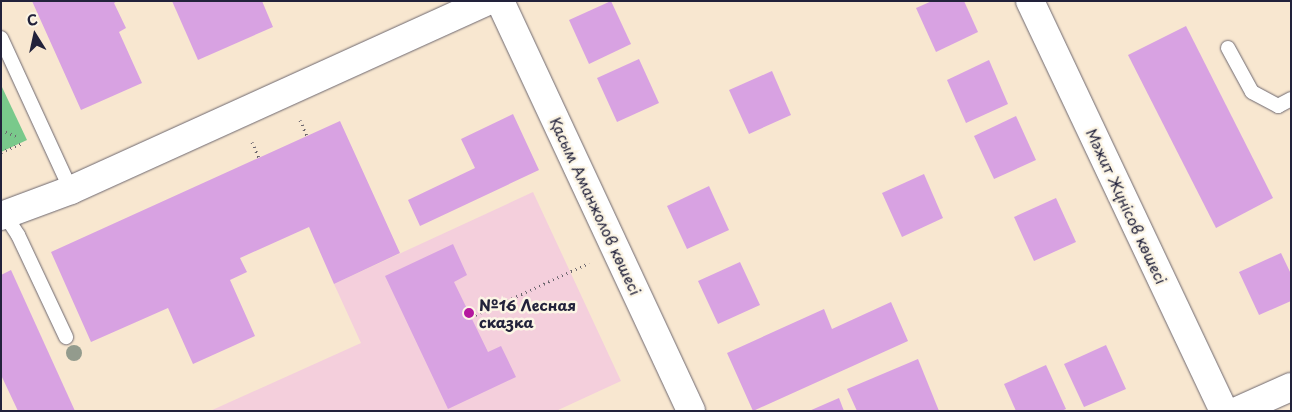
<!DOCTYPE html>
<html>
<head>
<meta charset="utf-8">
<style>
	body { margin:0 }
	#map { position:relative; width:1292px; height:412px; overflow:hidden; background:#f8e7d0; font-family:"Playpen Sans",sans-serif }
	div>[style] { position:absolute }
	.built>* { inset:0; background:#f4cfdc }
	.green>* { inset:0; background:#79c98b }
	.building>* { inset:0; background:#d8a2e2 }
	.path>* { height:3px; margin-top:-1.5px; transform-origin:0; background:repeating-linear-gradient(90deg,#6d676f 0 1px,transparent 0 5px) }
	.roads { filter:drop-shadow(0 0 1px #6d676f) drop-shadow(0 0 1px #6d676f) }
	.service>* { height:14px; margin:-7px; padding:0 7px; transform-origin:7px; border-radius:7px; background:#fff }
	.minor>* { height:28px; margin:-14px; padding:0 14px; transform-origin:14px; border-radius:14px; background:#fff }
	.trees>* { width:16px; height:16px; margin:-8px; border-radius:50%; background:#939b8d }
	.dots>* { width:14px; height:14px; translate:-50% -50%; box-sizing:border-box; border:2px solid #fcf5e5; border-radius:50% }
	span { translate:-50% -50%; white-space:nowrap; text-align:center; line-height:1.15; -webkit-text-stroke:5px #fcf5e5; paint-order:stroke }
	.street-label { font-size:15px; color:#22223b }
	.poi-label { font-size:15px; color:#22223b; font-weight:700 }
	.left { translate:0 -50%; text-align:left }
	.frame { position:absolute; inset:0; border:2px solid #22223b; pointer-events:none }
	.north { position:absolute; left:10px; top:10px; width:50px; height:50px; -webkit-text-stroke:4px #fcf5e5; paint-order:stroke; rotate:350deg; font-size:14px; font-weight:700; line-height:20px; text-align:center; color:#22223b }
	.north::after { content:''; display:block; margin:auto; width:18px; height:22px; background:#22223b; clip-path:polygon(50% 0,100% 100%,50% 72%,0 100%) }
</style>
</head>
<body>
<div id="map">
	<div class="built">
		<div style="clip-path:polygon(533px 192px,621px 381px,556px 411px,210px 411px,361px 343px,334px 284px)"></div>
	</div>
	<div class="green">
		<div style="clip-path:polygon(1px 85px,27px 140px,1px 152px)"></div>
	</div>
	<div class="building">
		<div style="clip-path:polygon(32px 1px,117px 1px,114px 3px,126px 28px,119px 32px,142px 83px,81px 110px)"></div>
		<div style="clip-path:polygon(172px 1px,262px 1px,273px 27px,198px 60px)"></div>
		<div style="clip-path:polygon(611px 1px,631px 44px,589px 64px,569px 20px)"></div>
		<div style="clip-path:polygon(932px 1px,964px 1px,978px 32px,936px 52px,916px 8px)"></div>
		<div style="clip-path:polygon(1186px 26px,1273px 198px,1216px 228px,1128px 55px)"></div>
		<div style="clip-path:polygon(639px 59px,659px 103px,617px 122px,597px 78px)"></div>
		<div style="clip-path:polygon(989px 60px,1008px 104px,966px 123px,947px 80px)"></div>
		<div style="clip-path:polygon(772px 71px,791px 115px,749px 134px,729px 90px)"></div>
		<div style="clip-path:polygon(513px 114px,539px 170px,420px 226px,408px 200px,475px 168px,461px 139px)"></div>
		<div style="clip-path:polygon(1016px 116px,1036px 160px,994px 179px,974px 136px)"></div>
		<div style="clip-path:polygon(340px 121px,400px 253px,334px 284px,309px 227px,240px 258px,247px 272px,230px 280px,255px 336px,193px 364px,168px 308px,91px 342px,51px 252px)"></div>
		<div style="clip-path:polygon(924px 174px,943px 218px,902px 237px,882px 193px)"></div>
		<div style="clip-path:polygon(709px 186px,729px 230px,687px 249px,667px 206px)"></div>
		<div style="clip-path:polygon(1056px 198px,1076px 242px,1034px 261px,1014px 217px)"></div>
		<div style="clip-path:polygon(453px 244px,467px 275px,454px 282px,488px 352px,501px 346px,516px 377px,448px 409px,385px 276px)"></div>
		<div style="clip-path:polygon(1281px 253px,1291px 274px,1291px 301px,1259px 315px,1239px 272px)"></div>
		<div style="clip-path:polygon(740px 262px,760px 305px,718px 324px,698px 281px)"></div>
		<div style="clip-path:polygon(11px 270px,75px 411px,18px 411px,1px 375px,1px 275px)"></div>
		<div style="clip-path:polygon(891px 302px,908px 341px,753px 411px,727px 353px,824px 309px,832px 329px)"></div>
		<div style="clip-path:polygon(1106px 345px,1126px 389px,1084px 407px,1064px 364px)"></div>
		<div style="clip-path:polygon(918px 359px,939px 411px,857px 411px,847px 389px)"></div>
		<div style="clip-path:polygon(1046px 365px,1066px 409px,1061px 411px,1016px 411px,1004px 384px)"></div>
		<div style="clip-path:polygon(839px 398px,844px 411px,809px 411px)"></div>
	</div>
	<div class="path">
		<div style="left:300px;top:120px;width:17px;rotate:66deg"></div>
		<div style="left:1px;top:130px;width:19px;rotate:21deg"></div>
		<div style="left:252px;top:142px;width:17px;rotate:66deg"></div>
		<div style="left:1px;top:152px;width:23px;rotate:-23deg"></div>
		<div style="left:471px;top:317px;width:130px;rotate:-24.6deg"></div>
	</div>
	<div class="roads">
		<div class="service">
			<div style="left:1px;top:38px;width:167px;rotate:65.3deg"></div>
			<div style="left:1228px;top:48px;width:50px;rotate:61.4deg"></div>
			<div style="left:1252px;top:92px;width:30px;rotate:28deg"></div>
			<div style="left:1278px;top:106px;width:15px;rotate:-28deg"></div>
			<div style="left:5px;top:215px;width:24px;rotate:57deg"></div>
			<div style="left:18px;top:235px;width:113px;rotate:64.8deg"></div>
		</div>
		<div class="minor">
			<div style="left:500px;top:1px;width:452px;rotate:65deg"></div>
			<div style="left:1030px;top:1px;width:454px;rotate:64.7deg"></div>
			<div style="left:1px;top:216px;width:75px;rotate:-20.4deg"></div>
			<div style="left:71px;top:190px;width:458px;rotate:-24.4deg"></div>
			<div style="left:1237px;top:411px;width:59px;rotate:-24deg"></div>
		</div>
	</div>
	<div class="trees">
		<div style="left:74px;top:353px"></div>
	</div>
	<div class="dots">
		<div style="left:469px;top:313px;background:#b5179e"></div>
	</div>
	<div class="street-label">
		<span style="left:596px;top:206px;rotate:65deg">Қасым Аманжолов көшесі</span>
		<span style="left:1127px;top:206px;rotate:65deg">Мәжит Жүнісов көшесі</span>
	</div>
	<div class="poi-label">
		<span class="left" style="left:479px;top:313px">№16 Лесная<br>сказка</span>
	</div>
	<div class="frame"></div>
	<div class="north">С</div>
</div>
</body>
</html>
